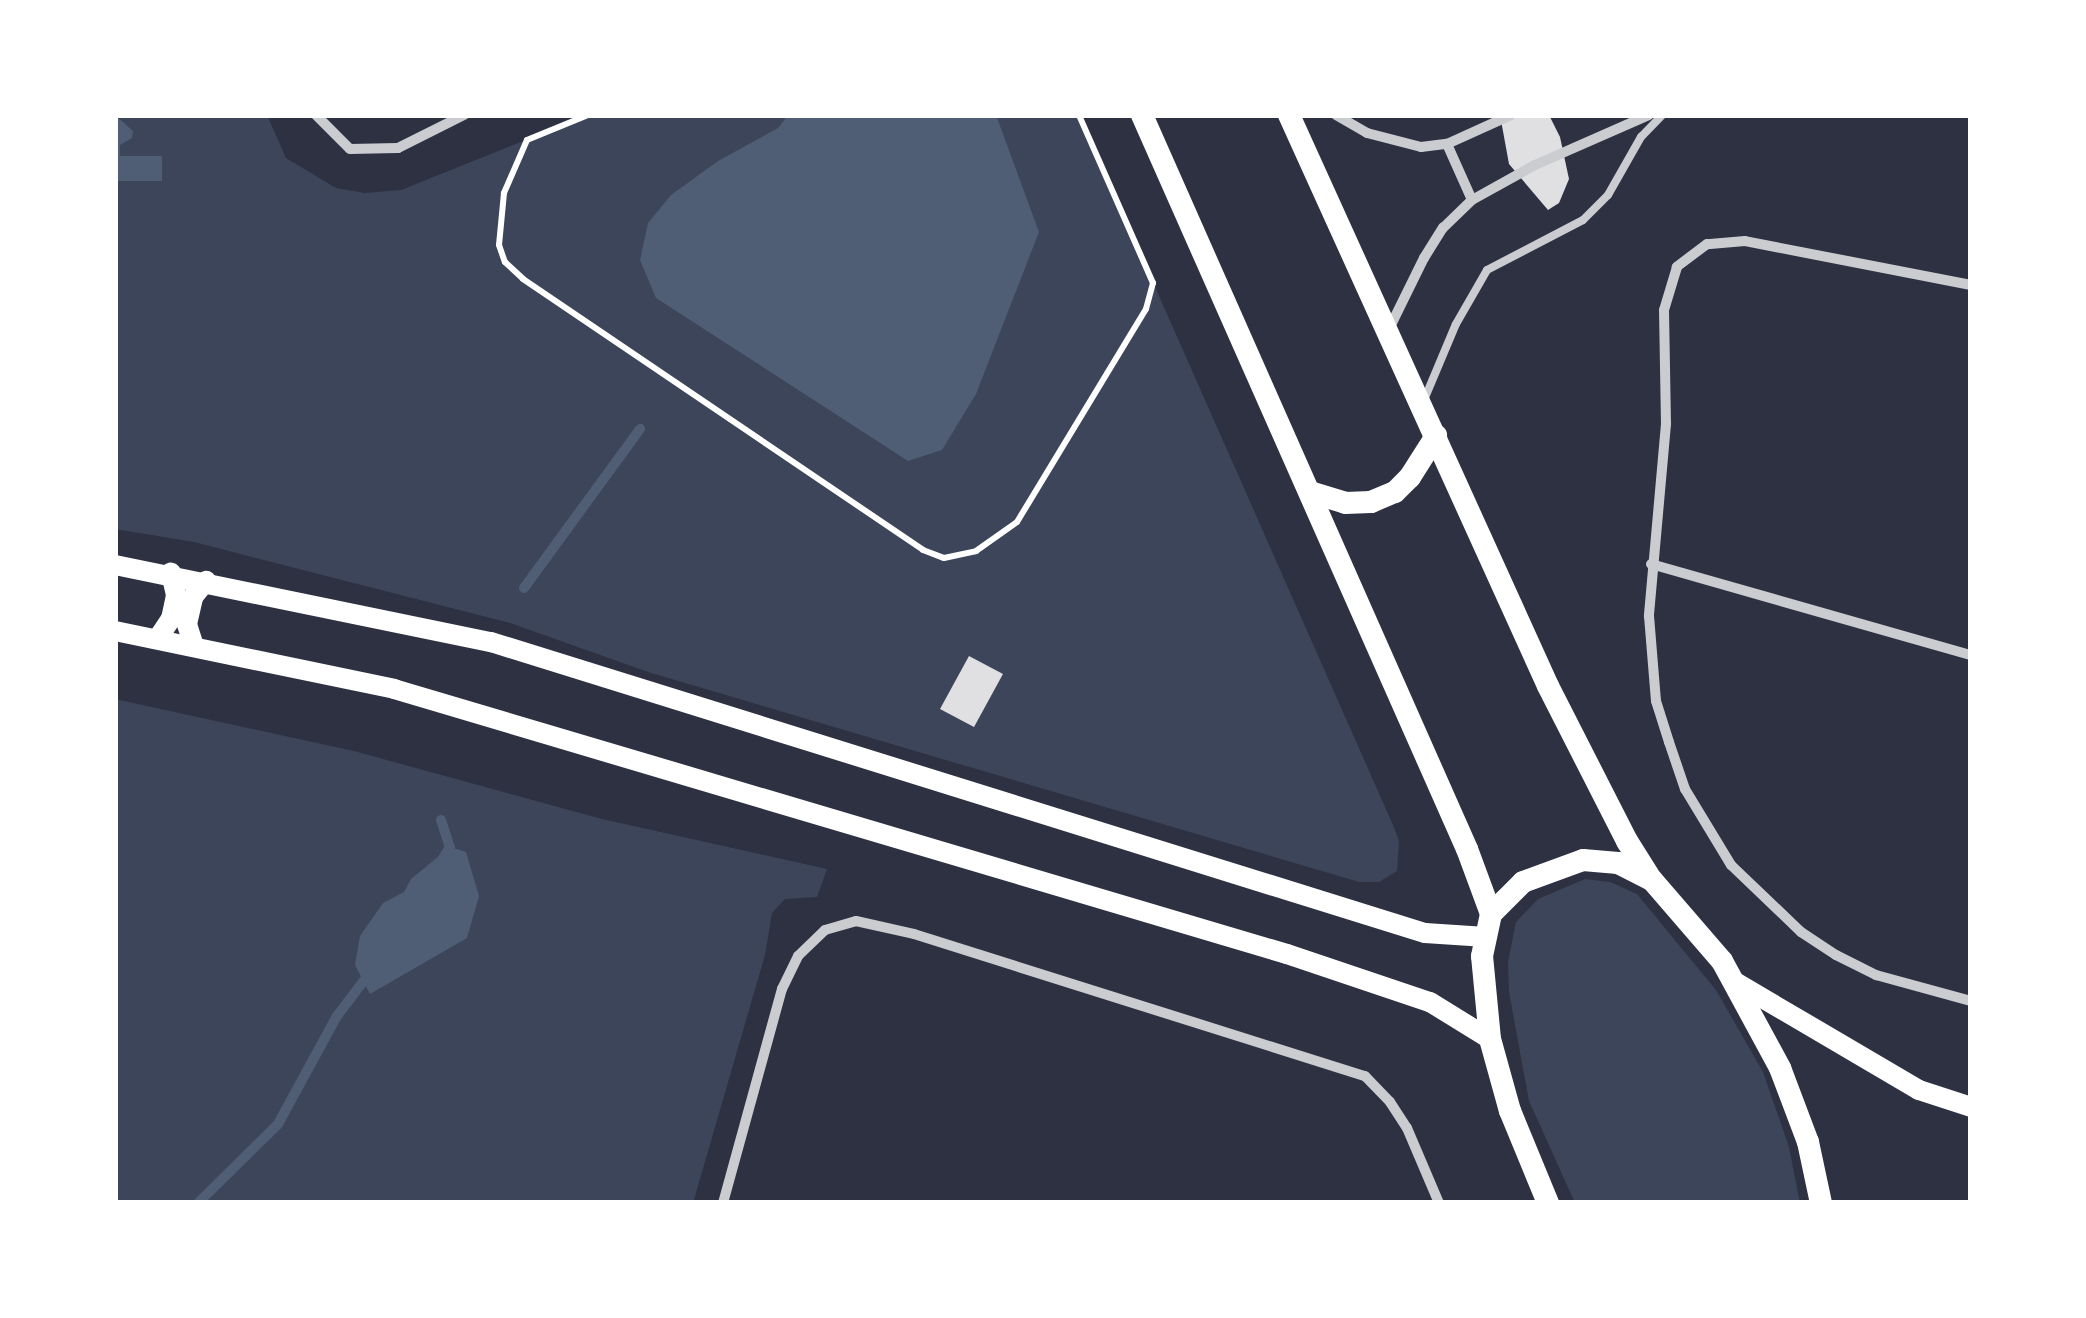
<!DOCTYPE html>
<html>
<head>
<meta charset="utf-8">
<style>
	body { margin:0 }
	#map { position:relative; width:2086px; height:1318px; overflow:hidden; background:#2d3142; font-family:Cabin,sans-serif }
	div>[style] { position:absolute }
	.green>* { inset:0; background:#3c4559 }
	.water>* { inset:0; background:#4f5d75 }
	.stream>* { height:10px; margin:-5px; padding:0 5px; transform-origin:5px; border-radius:5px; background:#4f5d75 }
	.building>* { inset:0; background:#e0e0e3 }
	.path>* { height:6px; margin:-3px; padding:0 3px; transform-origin:3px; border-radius:3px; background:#fff }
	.service>* { height:8px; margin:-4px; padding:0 4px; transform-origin:4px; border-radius:4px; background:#caccd0 }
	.minor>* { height:10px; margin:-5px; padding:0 5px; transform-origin:5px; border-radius:5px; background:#caccd0 }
	.secondary>* { height:20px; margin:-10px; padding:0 10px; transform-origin:10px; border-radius:10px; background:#fff }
	.primary>* { height:22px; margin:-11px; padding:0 11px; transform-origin:11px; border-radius:11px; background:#fff }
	span { translate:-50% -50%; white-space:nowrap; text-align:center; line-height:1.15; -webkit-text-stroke:10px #fff; paint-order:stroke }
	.frame { position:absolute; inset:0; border:118px solid #fff; pointer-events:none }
</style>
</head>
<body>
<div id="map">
	<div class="green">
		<div style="clip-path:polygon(115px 115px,267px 115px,286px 158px,336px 188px,365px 193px,401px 190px,588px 115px,1079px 115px,1393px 825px,1399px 841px,1397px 871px,1379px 882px,1359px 882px,651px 673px,510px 623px,194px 542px,115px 529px)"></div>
		<div style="clip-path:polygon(115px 699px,354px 751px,602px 819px,827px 869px,817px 897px,785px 899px,772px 913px,765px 955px,693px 1203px,115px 1203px)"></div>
		<div style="clip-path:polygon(1585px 879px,1610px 882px,1637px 894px,1716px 990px,1763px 1072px,1789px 1147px,1800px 1203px,1575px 1203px,1529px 1101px,1509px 992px,1508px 962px,1516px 922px,1538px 899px)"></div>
	</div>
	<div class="water">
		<div style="clip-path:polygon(115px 115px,133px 131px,132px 138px,120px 145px,120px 156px,162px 156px,162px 181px,115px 181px)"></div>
		<div style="clip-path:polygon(788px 115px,996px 115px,1039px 232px,976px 394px,942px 450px,908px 461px,656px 298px,640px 260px,648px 223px,671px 195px,718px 161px,778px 128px)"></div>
		<div style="clip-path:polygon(450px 847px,466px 852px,479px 896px,467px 938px,370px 994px,355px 965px,360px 936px,383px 903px,404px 892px,411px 879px)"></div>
	</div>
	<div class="stream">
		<div style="left:524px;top:588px;width:197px;rotate:-53.9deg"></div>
		<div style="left:441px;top:820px;width:28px;rotate:72deg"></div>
		<div style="left:450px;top:847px;width:13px;rotate:122deg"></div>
		<div style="left:198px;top:1203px;width:112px;rotate:-44.6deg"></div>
		<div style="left:278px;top:1124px;width:123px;rotate:-61.4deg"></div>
		<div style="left:337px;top:1016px;width:53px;rotate:-52.7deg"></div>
	</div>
	<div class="building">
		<div style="clip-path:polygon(1500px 115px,1549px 115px,1560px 137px,1569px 179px,1559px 203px,1548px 210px,1509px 164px)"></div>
		<div style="clip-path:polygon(969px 656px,1003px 674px,974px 727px,940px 709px)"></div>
	</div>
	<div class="path">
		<div style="left:588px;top:115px;width:66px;rotate:157.7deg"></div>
		<div style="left:527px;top:140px;width:58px;rotate:113.5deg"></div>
		<div style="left:504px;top:193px;width:52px;rotate:95.5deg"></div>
		<div style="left:499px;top:245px;width:18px;rotate:71deg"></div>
		<div style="left:505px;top:262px;width:25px;rotate:43deg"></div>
		<div style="left:523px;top:279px;width:483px;rotate:34.1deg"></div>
		<div style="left:923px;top:550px;width:22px;rotate:21deg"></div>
		<div style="left:944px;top:558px;width:33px;rotate:-12deg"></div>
		<div style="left:976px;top:551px;width:50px;rotate:-35.3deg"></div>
		<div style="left:1017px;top:522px;width:249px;rotate:-58.8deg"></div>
		<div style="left:1146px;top:309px;width:27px;rotate:-75deg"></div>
		<div style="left:1153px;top:283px;width:184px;rotate:-113.8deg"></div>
	</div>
	<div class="service">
		<div style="left:1424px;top:400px;width:82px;rotate:-67.2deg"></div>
		<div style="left:1456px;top:324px;width:62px;rotate:-60.1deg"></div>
		<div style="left:1487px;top:270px;width:108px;rotate:-27.5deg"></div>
		<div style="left:1583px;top:220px;width:35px;rotate:-45deg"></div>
		<div style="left:1608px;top:195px;width:67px;rotate:-60.4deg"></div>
		<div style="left:1641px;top:137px;width:30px;rotate:-46deg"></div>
	</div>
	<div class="minor">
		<div style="left:316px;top:115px;width:48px;rotate:45deg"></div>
		<div style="left:350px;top:149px;width:48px;rotate:-1.2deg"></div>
		<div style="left:398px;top:148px;width:74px;rotate:-26.6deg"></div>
		<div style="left:1336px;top:115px;width:36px;rotate:30deg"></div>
		<div style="left:1367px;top:133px;width:56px;rotate:14.5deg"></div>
		<div style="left:1421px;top:147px;width:26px;rotate:-7deg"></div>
		<div style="left:1447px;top:144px;width:70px;rotate:-24.4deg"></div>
		<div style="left:1447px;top:144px;width:61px;rotate:65.9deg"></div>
		<div style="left:1971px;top:285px;width:230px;rotate:-169deg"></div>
		<div style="left:1745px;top:241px;width:38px;rotate:175deg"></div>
		<div style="left:1707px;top:244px;width:38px;rotate:143deg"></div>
		<div style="left:1677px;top:267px;width:45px;rotate:106.8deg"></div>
		<div style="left:1664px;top:310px;width:114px;rotate:89deg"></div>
		<div style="left:1666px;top:424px;width:193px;rotate:95.1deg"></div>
		<div style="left:1649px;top:616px;width:85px;rotate:85.3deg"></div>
		<div style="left:1656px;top:701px;width:43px;rotate:72.4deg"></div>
		<div style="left:1669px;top:742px;width:50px;rotate:71.2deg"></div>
		<div style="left:1685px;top:789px;width:89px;rotate:58.8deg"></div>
		<div style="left:1731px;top:865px;width:97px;rotate:43.7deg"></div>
		<div style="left:1801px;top:932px;width:42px;rotate:33.3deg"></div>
		<div style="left:1836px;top:955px;width:45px;rotate:26.6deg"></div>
		<div style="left:1876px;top:975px;width:98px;rotate:15.3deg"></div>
		<div style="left:1389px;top:329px;width:79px;rotate:-63.8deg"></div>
		<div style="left:1424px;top:258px;width:36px;rotate:-58deg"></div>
		<div style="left:1443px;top:228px;width:40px;rotate:-44deg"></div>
		<div style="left:1472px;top:200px;width:72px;rotate:-29.1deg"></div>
		<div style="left:1535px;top:165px;width:124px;rotate:-23.7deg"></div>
		<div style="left:1651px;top:564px;width:333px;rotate:15.9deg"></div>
		<div style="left:723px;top:1203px;width:222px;rotate:-74.6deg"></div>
		<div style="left:782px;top:989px;width:37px;rotate:-64deg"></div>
		<div style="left:798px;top:956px;width:37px;rotate:-44deg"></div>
		<div style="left:825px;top:930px;width:32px;rotate:-16deg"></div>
		<div style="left:856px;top:921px;width:59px;rotate:12.6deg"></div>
		<div style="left:914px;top:934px;width:473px;rotate:17.5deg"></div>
		<div style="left:1365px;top:1076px;width:36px;rotate:46deg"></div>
		<div style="left:1390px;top:1102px;width:31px;rotate:57deg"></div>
		<div style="left:1407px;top:1128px;width:82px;rotate:66.9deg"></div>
	</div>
	<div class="secondary">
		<div style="left:115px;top:565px;width:384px;rotate:11.6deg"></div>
		<div style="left:491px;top:642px;width:978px;rotate:17.31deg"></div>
		<div style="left:1425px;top:933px;width:61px;rotate:3.8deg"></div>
		<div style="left:115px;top:631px;width:285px;rotate:11.7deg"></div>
		<div style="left:394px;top:689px;width:931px;rotate:16.53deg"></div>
		<div style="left:1287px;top:954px;width:151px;rotate:18.6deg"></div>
		<div style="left:1430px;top:1002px;width:70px;rotate:31.7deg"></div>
		<div style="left:158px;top:638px;width:23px;rotate:-56deg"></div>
		<div style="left:171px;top:619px;width:25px;rotate:-78deg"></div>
		<div style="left:176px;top:595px;width:23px;rotate:-103deg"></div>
		<div style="left:194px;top:646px;width:23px;rotate:-108deg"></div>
		<div style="left:187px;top:624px;width:28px;rotate:-77deg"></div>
		<div style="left:193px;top:597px;width:21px;rotate:-51deg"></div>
		<div style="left:1735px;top:982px;width:213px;rotate:30.4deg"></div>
		<div style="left:1919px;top:1090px;width:55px;rotate:18.1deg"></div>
	</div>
	<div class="primary">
		<div style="left:1142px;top:115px;width:803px;rotate:66.12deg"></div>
		<div style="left:1467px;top:849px;width:69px;rotate:69.7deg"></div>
		<div style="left:1289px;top:115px;width:627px;rotate:65.6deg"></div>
		<div style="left:1548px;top:686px;width:174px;rotate:63deg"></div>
		<div style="left:1627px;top:841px;width:45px;rotate:57.7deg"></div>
		<div style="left:1310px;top:492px;width:37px;rotate:17deg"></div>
		<div style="left:1345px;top:503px;width:26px;rotate:-2deg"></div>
		<div style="left:1371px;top:502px;width:26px;rotate:-23deg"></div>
		<div style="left:1395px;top:492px;width:21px;rotate:-45deg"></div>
		<div style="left:1410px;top:477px;width:49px;rotate:-57.6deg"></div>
		<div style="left:1548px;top:1203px;width:100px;rotate:-112.4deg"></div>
		<div style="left:1510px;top:1111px;width:75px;rotate:-105.5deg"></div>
		<div style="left:1490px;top:1039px;width:83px;rotate:-95.5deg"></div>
		<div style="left:1482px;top:956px;width:43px;rotate:-77.9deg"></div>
		<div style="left:1491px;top:914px;width:45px;rotate:-45deg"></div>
		<div style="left:1523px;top:882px;width:64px;rotate:-20.1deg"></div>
		<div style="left:1583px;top:860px;width:35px;rotate:5deg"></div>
		<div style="left:1618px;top:863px;width:38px;rotate:27deg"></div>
		<div style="left:1652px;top:880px;width:107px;rotate:49.2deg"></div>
		<div style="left:1722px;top:961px;width:122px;rotate:61.5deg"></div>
		<div style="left:1780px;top:1068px;width:79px;rotate:69.3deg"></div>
		<div style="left:1808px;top:1142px;width:62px;rotate:78deg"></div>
	</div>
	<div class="frame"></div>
</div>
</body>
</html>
